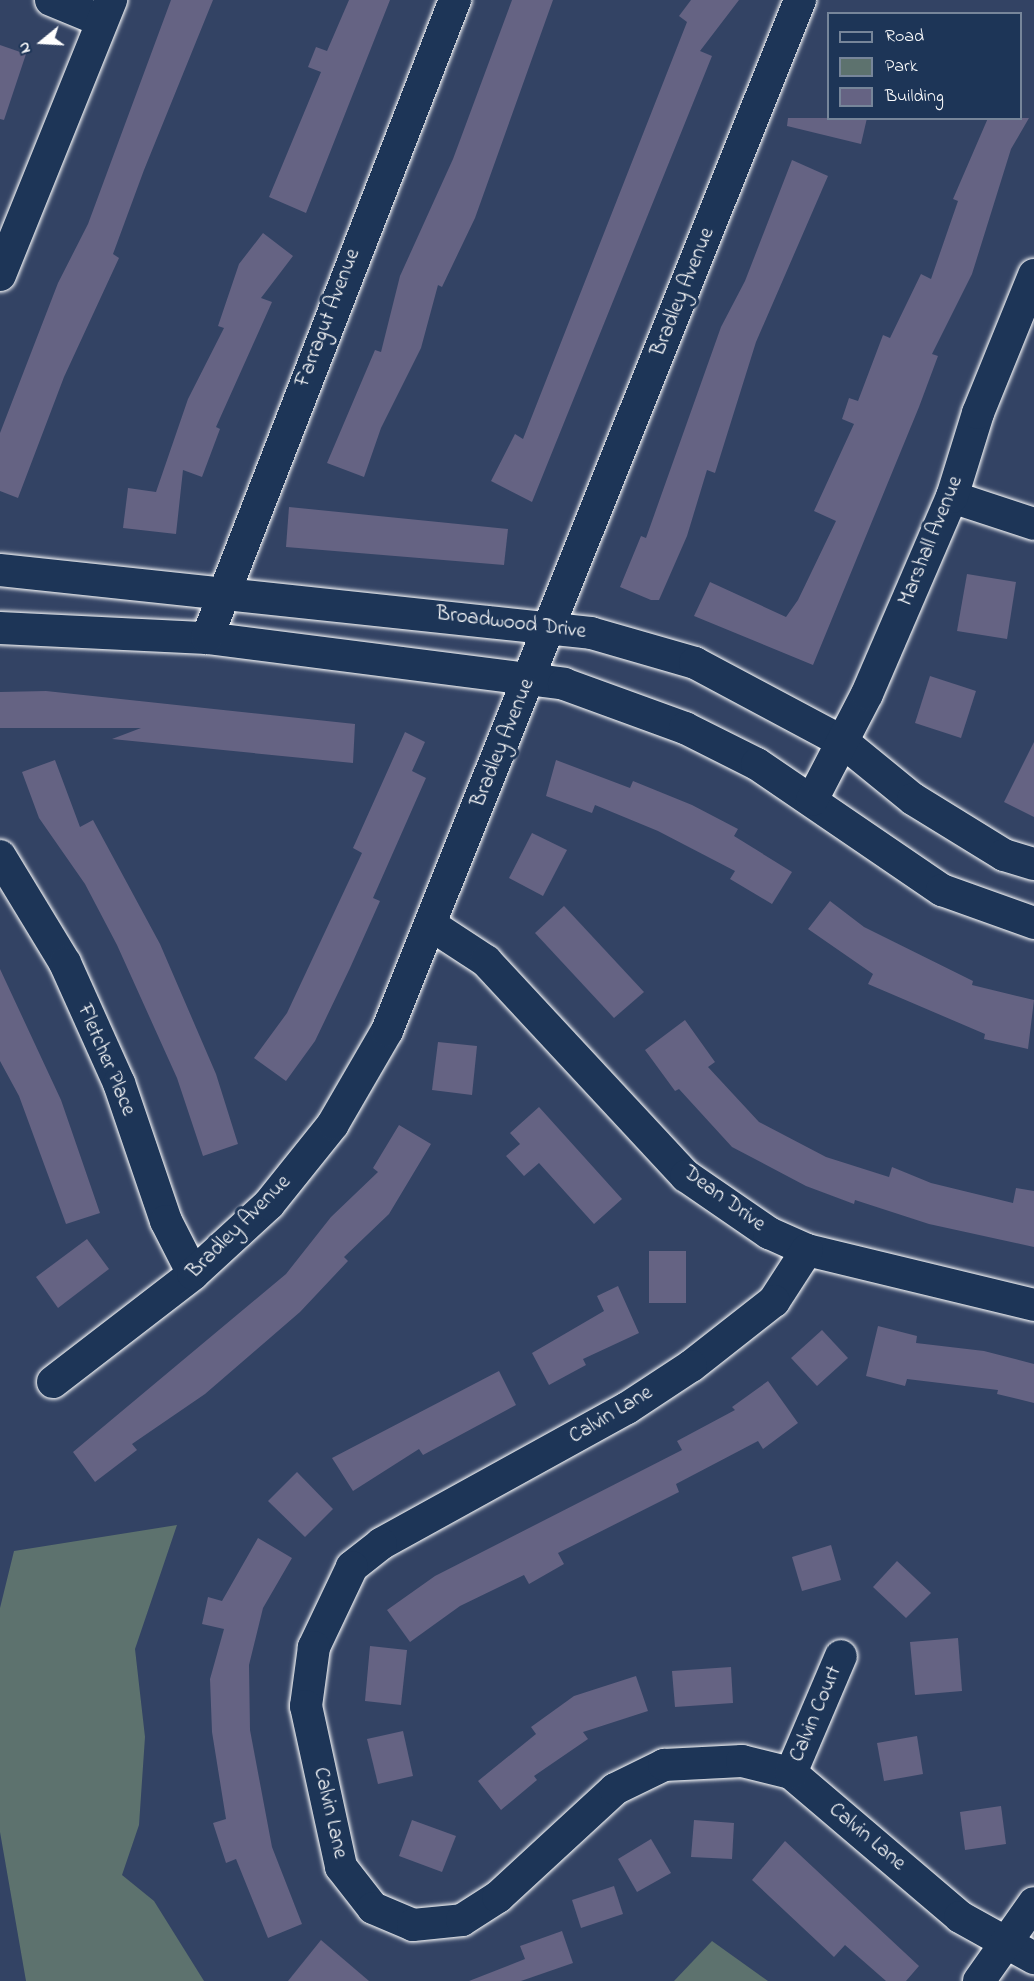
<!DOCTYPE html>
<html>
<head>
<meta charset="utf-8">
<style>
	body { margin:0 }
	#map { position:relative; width:1034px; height:1981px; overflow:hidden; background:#334364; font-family:"Indie Flower",sans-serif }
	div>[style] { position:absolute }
	.green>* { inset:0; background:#5d726e }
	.building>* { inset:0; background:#656383 }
	.roads { filter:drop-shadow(0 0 2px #fff) drop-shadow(0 0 2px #fff) }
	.minor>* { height:32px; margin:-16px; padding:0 16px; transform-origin:16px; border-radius:16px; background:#1d3557 }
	span { translate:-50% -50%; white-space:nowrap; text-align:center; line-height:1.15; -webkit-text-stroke:6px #1d3557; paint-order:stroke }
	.street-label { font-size:21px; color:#fff }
	.legend { position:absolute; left:827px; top:12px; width:195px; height:108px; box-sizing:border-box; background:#1d3557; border:2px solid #77869a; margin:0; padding:8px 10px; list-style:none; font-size:18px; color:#fff }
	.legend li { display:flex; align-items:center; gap:12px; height:30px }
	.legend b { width:30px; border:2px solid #77869a }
	.north { position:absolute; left:12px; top:12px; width:60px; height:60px; -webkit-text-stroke:4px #1d3557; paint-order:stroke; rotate:252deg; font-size:16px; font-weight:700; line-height:24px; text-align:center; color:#fff }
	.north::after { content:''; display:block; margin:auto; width:21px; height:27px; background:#fff; clip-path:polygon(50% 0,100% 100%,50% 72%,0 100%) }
</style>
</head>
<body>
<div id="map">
	<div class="green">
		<div style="clip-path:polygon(177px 1525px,135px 1649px,145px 1737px,139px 1825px,122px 1875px,154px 1901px,204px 1981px,26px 1981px,0 1832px,0 1608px,14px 1551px)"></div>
		<div style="clip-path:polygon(712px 1941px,768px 1981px,674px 1981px)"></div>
	</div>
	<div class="building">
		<div style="clip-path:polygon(171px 0,213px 0,144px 170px,113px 254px,119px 258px,64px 377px,18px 498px,0 491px,0 433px,58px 283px,88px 224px)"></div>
		<div style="clip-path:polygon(349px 0,390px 0,306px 213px,269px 197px,321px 72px,308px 67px,316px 47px,327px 51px)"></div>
		<div style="clip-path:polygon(512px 0,553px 0,475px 218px,442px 287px,438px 285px,421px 348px,381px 428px,364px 477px,327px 463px,375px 350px,381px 352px,400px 276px,453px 159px)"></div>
		<div style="clip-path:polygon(691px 0,739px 0,700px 51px,712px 56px,532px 502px,491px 481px,515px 434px,523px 439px,687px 22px,679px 16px)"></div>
		<div style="clip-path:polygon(0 45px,26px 54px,4px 120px,0 119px)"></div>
		<div style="clip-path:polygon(788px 118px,867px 118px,861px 144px,787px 126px)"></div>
		<div style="clip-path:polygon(988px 118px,1029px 118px,1011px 149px,972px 274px,932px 354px,938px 356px,919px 407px,813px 665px,694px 616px,710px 582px,786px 617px,798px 600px,836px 521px,814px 511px,854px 424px,842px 419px,849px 398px,858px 401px,883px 335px,890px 338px,921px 274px,931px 279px,958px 201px,953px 199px)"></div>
		<div style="clip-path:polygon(792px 160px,828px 176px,756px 342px,715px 473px,707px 470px,687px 536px,659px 600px,651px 600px,620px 587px,641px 536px,646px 538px,721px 327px,745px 281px)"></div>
		<div style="clip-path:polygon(263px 233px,293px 256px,261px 298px,272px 302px,216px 427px,220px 429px,202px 477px,183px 470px,176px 534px,123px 528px,128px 488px,156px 492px,188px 399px,224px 328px,218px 326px,239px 264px)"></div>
		<div style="clip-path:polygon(289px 507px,508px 529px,504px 565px,286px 547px)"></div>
		<div style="clip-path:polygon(967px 574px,1016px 582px,1007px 639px,957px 631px)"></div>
		<div style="clip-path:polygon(930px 676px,976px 691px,961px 738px,915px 723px)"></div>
		<div style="clip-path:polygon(46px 691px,355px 724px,353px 763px,112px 739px,141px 728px,0 728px,0 692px)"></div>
		<div style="clip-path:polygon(405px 732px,425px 742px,412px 771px,426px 778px,373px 898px,380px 901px,350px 968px,315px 1041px,286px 1081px,254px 1058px,287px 1013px,362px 853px,353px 848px)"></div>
		<div style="clip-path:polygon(1034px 742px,1034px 817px,1004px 802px)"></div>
		<div style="clip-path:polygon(55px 760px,80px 827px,93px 820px,160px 944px,216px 1074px,238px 1144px,203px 1156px,177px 1078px,117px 945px,85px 884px,39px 818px,22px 772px)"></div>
		<div style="clip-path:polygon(556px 760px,630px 788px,633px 781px,692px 805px,738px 829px,734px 836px,792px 872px,772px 904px,730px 879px,735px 871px,658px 831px,595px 805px,592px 813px,546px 796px)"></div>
		<div style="clip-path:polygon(532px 833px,567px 850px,543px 896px,509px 878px)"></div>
		<div style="clip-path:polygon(830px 901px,864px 927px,973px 981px,972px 985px,1034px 1000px,1028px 1049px,984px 1039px,985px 1034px,868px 984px,873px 974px,808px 929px)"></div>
		<div style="clip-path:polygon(564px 906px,644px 992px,614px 1018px,535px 933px)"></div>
		<div style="clip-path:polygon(0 969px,61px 1100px,100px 1213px,66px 1224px,19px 1096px,0 1061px)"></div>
		<div style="clip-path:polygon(685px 1020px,715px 1062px,708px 1067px,759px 1122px,826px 1157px,889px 1177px,892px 1167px,931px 1183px,1013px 1203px,1016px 1188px,1034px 1191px,1034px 1247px,929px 1224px,855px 1200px,854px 1204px,806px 1186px,732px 1147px,679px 1089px,675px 1091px,645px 1050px)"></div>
		<div style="clip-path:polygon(438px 1042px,477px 1046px,472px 1095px,432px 1090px)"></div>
		<div style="clip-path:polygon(539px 1107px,622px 1199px,594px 1224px,539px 1163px,524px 1176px,506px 1156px,520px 1144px,510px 1133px)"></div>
		<div style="clip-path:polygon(399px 1125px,431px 1144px,389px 1214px,344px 1257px,348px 1261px,300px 1312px,205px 1394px,132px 1444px,137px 1450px,95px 1482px,73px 1452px,286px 1274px,331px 1217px,378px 1172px,373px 1168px)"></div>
		<div style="clip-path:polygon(87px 1239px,109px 1269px,58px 1308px,36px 1277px)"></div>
		<div style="clip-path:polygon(649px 1251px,686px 1251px,686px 1303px,649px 1303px)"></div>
		<div style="clip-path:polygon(618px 1286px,639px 1333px,583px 1359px,586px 1365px,549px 1385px,532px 1353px,604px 1311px,597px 1296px)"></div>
		<div style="clip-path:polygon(878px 1326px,917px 1336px,916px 1343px,984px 1351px,1034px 1364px,1034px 1403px,997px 1394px,998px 1390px,907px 1379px,905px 1386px,866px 1376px)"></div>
		<div style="clip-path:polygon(822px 1330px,848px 1358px,817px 1386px,791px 1358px)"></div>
		<div style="clip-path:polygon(499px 1371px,516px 1405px,423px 1455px,419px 1449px,353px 1491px,332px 1458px)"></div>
		<div style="clip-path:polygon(768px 1381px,798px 1423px,763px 1449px,758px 1441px,676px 1484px,679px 1492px,558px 1553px,564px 1564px,529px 1584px,524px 1575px,460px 1606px,410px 1642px,387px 1610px,435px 1576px,682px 1450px,677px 1441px,735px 1410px,732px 1407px)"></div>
		<div style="clip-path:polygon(297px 1472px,333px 1509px,305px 1537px,268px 1501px)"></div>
		<div style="clip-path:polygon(258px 1538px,292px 1558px,263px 1608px,249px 1665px,250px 1730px,272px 1847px,302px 1924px,268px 1938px,236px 1859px,226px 1863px,213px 1823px,226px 1819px,212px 1732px,210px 1679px,224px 1629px,202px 1624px,208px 1597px,222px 1601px)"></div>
		<div style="clip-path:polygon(831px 1545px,841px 1580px,802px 1591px,792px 1557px)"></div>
		<div style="clip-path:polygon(897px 1561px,931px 1593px,906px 1618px,873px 1587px)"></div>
		<div style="clip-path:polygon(958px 1638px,962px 1691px,915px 1695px,910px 1642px)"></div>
		<div style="clip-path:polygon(370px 1646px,407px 1650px,401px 1705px,365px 1701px)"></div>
		<div style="clip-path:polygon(731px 1667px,733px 1703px,675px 1707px,672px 1671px)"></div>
		<div style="clip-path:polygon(636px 1676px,648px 1711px,583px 1732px,588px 1739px,534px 1776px,537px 1780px,501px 1810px,478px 1781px,536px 1734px,531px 1727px,574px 1696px)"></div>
		<div style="clip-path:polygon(403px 1731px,413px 1776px,378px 1784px,367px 1739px)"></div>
		<div style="clip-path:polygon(917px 1736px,923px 1774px,884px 1781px,877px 1743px)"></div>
		<div style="clip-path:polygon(1001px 1806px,1006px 1844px,965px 1850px,960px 1812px)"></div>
		<div style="clip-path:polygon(412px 1820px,456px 1836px,442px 1872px,399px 1856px)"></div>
		<div style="clip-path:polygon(694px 1820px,734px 1823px,732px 1859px,691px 1857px)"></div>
		<div style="clip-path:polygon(651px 1839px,671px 1873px,637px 1892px,618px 1859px)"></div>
		<div style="clip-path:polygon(785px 1841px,919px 1966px,906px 1981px,886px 1981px,845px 1945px,834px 1957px,752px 1880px)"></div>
		<div style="clip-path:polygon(614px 1886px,623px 1914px,581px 1928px,572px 1900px)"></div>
		<div style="clip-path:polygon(562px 1931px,573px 1963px,521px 1981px,469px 1981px,525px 1959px,520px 1946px)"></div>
		<div style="clip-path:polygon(321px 1940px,369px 1981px,288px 1981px)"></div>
	</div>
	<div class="roads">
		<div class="minor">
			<div style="left:51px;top:0;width:55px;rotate:22.4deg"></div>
			<div style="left:0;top:275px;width:297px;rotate:-68deg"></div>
			<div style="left:952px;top:497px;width:86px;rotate:18.2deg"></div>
			<div style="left:0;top:570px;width:594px;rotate:6.08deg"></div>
			<div style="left:591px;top:633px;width:108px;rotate:16.1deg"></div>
			<div style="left:695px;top:663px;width:168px;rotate:28.1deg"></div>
			<div style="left:843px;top:742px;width:90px;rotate:39.2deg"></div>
			<div style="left:913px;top:799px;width:107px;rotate:31.6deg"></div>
			<div style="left:1004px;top:855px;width:31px;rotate:17deg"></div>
			<div style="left:0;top:628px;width:207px;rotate:2.8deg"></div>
			<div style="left:207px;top:638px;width:360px;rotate:7.3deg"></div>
			<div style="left:564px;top:684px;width:129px;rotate:20deg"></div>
			<div style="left:685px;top:728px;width:80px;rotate:26.6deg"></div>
			<div style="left:757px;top:764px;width:224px;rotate:34.3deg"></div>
			<div style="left:942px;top:890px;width:98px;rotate:19.7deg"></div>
			<div style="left:207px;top:638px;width:685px;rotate:-68.76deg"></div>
			<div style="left:812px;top:800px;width:119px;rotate:-62.6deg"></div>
			<div style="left:867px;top:694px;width:215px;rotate:-66.7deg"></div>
			<div style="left:952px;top:497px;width:88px;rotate:-72.8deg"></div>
			<div style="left:978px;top:413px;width:149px;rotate:-67.9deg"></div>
			<div style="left:0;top:856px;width:125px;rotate:58.7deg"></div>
			<div style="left:65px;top:963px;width:132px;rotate:65.8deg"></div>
			<div style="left:119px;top:1083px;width:146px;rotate:71.2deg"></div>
			<div style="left:166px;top:1221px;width:59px;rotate:63deg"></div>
			<div style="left:431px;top:925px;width:66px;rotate:33.2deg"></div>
			<div style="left:486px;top:961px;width:294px;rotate:47.1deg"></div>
			<div style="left:686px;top:1176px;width:101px;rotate:34.5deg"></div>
			<div style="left:769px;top:1233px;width:42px;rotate:24.1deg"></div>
			<div style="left:807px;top:1250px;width:234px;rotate:13.6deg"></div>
			<div style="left:807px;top:1250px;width:61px;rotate:122.9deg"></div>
			<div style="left:774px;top:1301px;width:105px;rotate:141.9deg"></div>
			<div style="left:691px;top:1366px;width:77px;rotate:146.7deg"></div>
			<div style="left:627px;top:1408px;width:281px;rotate:151.1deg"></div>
			<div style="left:381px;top:1544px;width:37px;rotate:142deg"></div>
			<div style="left:352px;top:1567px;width:89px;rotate:115.4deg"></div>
			<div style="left:314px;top:1647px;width:60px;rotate:97.7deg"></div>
			<div style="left:306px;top:1706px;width:165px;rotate:77.7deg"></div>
			<div style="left:341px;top:1867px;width:52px;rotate:52deg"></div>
			<div style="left:373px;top:1908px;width:43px;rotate:23deg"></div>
			<div style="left:413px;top:1925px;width:49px;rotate:-5.8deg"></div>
			<div style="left:462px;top:1920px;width:43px;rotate:-32.6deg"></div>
			<div style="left:498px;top:1897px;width:159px;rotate:-42.7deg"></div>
			<div style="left:615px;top:1789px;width:55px;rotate:-26.1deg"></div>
			<div style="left:664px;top:1765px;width:78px;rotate:-2.9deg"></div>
			<div style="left:742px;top:1761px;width:50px;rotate:13.8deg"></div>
			<div style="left:791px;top:1773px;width:222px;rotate:40.4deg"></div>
			<div style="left:960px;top:1917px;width:85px;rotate:29deg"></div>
			<div style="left:53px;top:1382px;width:177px;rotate:-37.6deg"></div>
			<div style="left:193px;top:1274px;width:103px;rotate:-42.6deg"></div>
			<div style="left:269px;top:1204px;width:102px;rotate:-51.3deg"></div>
			<div style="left:333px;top:1124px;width:108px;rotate:-59.9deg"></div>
			<div style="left:387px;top:1031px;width:1111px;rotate:-68.17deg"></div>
			<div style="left:791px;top:1773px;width:127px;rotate:-66.9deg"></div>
			<div style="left:979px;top:1981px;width:95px;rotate:-54.8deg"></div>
		</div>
	</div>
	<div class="street-label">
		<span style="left:683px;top:292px;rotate:-68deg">Bradley Avenue</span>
		<span style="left:328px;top:318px;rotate:-69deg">Farragut Avenue</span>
		<span style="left:931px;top:541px;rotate:-68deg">Marshall Avenue</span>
		<span style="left:511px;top:623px;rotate:7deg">Broadwood Drive</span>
		<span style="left:503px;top:743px;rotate:-68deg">Bradley Avenue</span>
		<span style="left:106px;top:1060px;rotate:67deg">Fletcher Place</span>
		<span style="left:724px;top:1199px;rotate:36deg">Dean Drive</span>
		<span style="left:239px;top:1227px;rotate:-45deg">Bradley Avenue</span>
		<span style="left:611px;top:1415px;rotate:-31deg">Calvin Lane</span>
		<span style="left:816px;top:1714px;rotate:-67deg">Calvin Court</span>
		<span style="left:330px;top:1813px;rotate:77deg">Calvin Lane</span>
		<span style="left:867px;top:1837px;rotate:40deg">Calvin Lane</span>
	</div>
	<ul class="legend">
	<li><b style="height:8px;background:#1d3557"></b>Road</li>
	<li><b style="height:16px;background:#5d726e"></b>Park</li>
	<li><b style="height:16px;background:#656383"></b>Building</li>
	</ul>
	<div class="north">N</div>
</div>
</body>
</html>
